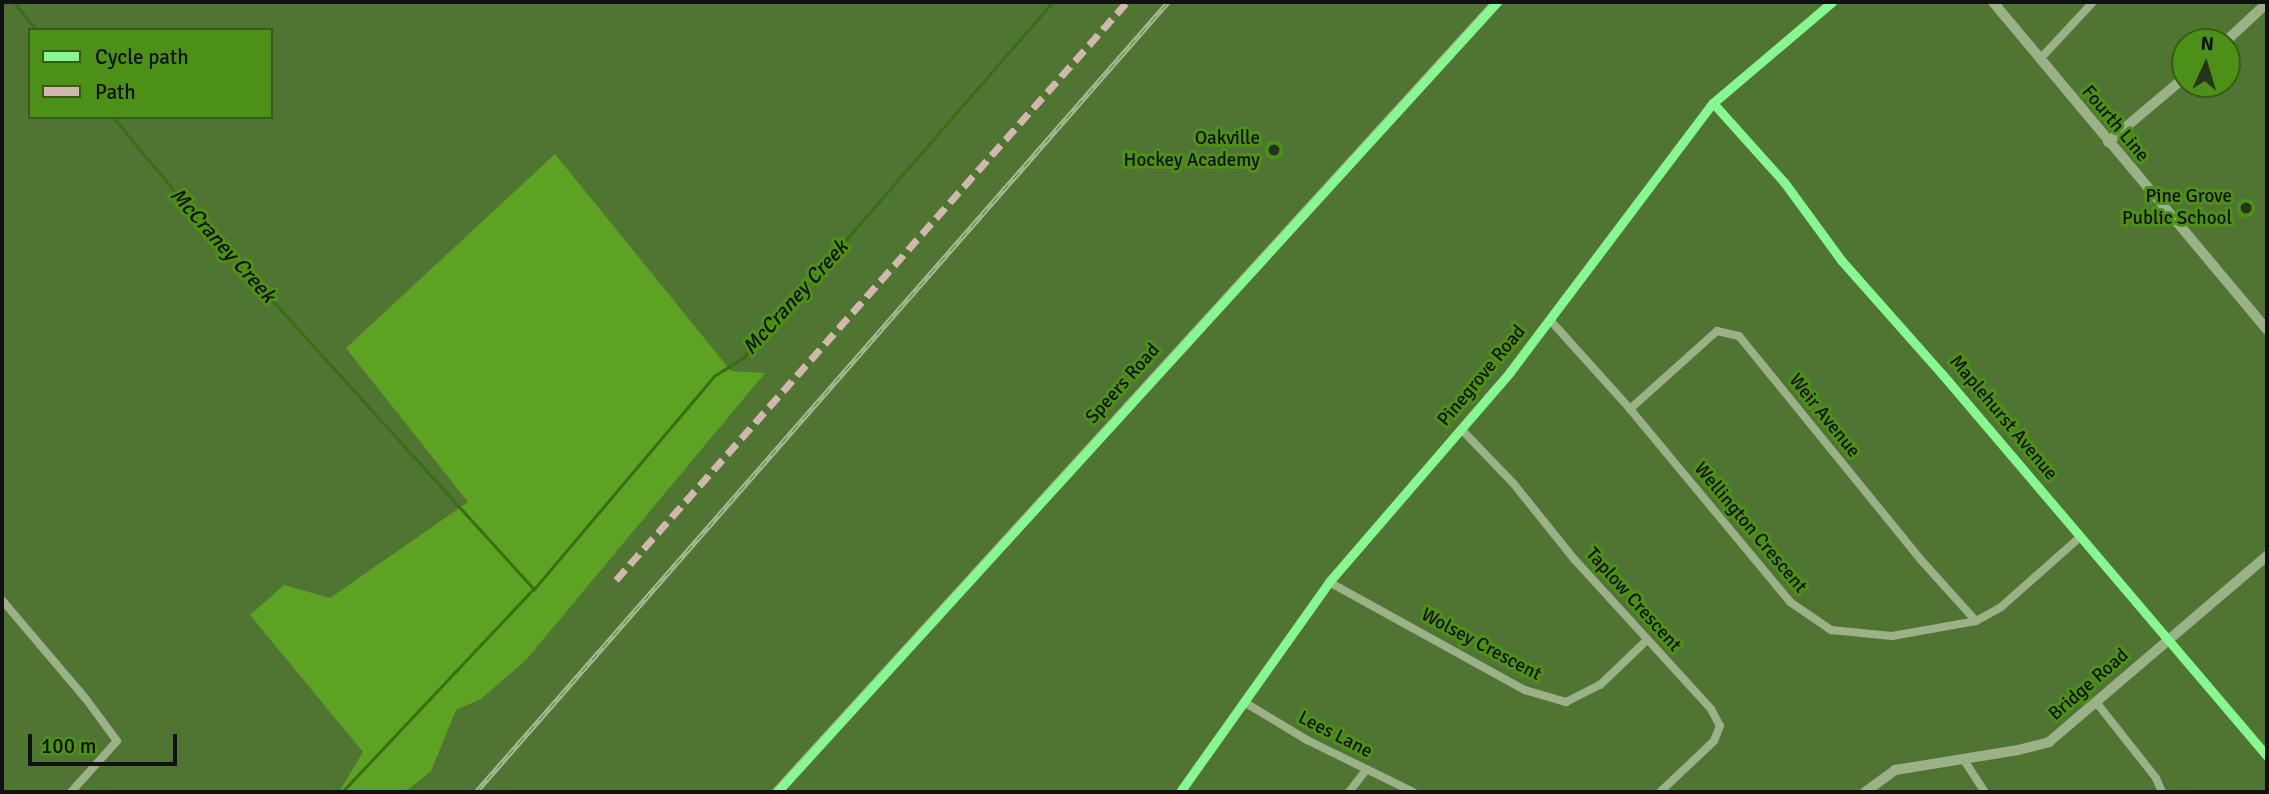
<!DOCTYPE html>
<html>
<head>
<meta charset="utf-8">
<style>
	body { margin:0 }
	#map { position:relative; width:2269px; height:794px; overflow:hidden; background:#507533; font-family:Signika,sans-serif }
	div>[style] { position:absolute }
	.green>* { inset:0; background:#5da223 }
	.stream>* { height:2.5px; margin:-1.25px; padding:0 1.25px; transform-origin:1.25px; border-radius:1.25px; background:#3a6e13 }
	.minor>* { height:8px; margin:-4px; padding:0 4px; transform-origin:4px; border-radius:4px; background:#9bb188 }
	.tertiary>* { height:10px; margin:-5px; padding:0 5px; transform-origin:5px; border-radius:5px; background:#9bb188 }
	.secondary>* { height:10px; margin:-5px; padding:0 5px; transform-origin:5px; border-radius:5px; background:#a2b691 }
	.rail>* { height:5px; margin-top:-2.5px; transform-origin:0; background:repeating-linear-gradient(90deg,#4d9018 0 8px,#a8bb98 0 16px); box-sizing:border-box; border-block:2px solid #a8bb98 }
	.quiet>* { height:7px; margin-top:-3.5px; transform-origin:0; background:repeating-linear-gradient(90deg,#d1b7ad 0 14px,transparent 0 21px) }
	.cycleway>* { height:9px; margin:-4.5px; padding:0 4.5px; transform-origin:4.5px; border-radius:4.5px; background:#87f88f }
	.dots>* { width:19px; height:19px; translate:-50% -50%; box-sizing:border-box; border:4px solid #4d9018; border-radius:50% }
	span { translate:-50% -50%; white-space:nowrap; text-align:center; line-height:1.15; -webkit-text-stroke:6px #4d9018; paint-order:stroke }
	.street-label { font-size:19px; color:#111 }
	.poi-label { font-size:19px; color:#111 }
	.right { translate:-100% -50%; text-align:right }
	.water-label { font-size:21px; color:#111; font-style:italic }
	.frame { position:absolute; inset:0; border:4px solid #111; pointer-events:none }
	.legend { position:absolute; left:28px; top:28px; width:245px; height:91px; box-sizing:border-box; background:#4d9018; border:2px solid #355d15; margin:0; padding:9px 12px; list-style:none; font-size:21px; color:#111 }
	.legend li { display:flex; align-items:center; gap:14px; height:35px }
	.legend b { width:35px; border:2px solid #355d15 }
	.north { position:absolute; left:2171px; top:28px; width:70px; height:70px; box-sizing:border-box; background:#4d9018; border:2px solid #355d15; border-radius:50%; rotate:4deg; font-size:19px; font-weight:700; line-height:28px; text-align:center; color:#111 }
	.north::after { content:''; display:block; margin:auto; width:24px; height:32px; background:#27341d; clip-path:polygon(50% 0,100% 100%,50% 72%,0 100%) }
	.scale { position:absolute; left:28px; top:734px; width:149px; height:32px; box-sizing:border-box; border:4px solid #111; border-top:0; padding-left:9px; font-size:21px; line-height:24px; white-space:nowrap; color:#111; -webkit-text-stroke:5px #4d9018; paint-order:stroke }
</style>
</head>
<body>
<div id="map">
	<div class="green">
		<div style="clip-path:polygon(555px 154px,731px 371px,765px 373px,526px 660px,481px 699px,456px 710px,431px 771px,405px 792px,339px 792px,363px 752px,250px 615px,284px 585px,330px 598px,468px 502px,346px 348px)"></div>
	</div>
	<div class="stream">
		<div style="left:14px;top:2px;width:36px;rotate:51deg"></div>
		<div style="left:113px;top:117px;width:125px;rotate:50.2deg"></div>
		<div style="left:193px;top:213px;width:508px;rotate:47.79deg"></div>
		<div style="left:534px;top:589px;width:279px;rotate:133.3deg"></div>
		<div style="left:535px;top:588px;width:277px;rotate:-49.8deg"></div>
		<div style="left:714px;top:376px;width:36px;rotate:-32deg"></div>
		<div style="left:744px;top:357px;width:471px;rotate:-49deg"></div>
	</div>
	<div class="minor">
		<div style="left:2041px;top:58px;width:76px;rotate:-47.1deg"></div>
		<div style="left:1713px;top:103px;width:106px;rotate:48.1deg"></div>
		<div style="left:1784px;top:182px;width:97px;rotate:53.8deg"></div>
		<div style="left:1841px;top:260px;width:152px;rotate:48.5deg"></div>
		<div style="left:1942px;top:374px;width:502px;rotate:49.61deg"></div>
		<div style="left:1550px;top:320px;width:120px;rotate:48deg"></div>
		<div style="left:1630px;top:409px;width:251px;rotate:50.3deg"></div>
		<div style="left:1790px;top:602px;width:50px;rotate:34.3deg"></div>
		<div style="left:1831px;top:630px;width:61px;rotate:5.6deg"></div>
		<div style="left:1892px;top:636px;width:85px;rotate:-10.1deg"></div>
		<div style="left:1976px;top:621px;width:29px;rotate:-29deg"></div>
		<div style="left:2001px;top:607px;width:106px;rotate:-41.5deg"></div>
		<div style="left:1630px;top:409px;width:117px;rotate:-41.9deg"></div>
		<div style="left:1717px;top:331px;width:23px;rotate:13deg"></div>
		<div style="left:1739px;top:336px;width:289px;rotate:50.9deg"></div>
		<div style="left:1921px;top:560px;width:82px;rotate:48deg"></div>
		<div style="left:1461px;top:429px;width:75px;rotate:46.1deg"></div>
		<div style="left:1513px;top:483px;width:99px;rotate:51.2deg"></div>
		<div style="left:1575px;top:560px;width:202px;rotate:47.6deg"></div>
		<div style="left:1711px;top:709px;width:19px;rotate:62deg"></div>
		<div style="left:1720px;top:726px;width:16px;rotate:112deg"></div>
		<div style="left:1714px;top:741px;width:74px;rotate:136.6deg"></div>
		<div style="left:1329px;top:582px;width:224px;rotate:28.9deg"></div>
		<div style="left:1525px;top:690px;width:43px;rotate:16.3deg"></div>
		<div style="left:1566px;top:702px;width:38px;rotate:-27deg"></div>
		<div style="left:1600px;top:685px;width:66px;rotate:-43.8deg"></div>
		<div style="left:2px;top:600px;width:130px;rotate:49.7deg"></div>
		<div style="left:86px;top:699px;width:52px;rotate:53.6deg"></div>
		<div style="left:117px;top:741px;width:69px;rotate:132deg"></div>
		<div style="left:1244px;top:702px;width:74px;rotate:31.1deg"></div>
		<div style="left:1307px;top:740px;width:118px;rotate:26.1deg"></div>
		<div style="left:2096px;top:702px;width:97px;rotate:51.7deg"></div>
		<div style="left:2156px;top:778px;width:15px;rotate:67deg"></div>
		<div style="left:1964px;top:760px;width:38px;rotate:57deg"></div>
		<div style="left:1180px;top:792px;width:257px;rotate:-54.6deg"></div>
		<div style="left:1329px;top:582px;width:277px;rotate:-49.2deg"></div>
		<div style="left:1510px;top:372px;width:337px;rotate:-53deg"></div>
		<div style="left:1713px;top:103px;width:156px;rotate:-40.3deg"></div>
		<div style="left:1349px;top:792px;width:29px;rotate:-52deg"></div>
	</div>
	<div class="tertiary">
		<div style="left:1993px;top:2px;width:427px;rotate:50.1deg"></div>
		<div style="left:2225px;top:42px;width:57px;rotate:-42.9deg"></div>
		<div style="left:2108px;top:142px;width:101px;rotate:-40.2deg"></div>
		<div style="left:1865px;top:792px;width:37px;rotate:-36deg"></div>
		<div style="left:1895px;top:770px;width:125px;rotate:-9.2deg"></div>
		<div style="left:2018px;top:750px;width:32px;rotate:-14deg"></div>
		<div style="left:2049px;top:742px;width:287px;rotate:-40.5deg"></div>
	</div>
	<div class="secondary">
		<div style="left:777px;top:792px;width:1069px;rotate:-47.65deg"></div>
	</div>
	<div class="rail">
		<div style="left:476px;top:792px;width:1050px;rotate:-48.78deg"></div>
	</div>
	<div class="quiet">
		<div style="left:616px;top:580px;width:771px;rotate:-48.52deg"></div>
	</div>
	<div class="cycleway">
		<div style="left:1713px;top:103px;width:106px;rotate:48.1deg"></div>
		<div style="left:1784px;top:182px;width:97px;rotate:53.8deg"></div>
		<div style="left:1841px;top:260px;width:152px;rotate:48.5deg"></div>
		<div style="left:1942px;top:374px;width:502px;rotate:49.61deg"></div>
		<div style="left:777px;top:792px;width:1069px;rotate:-47.65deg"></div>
		<div style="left:1180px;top:792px;width:257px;rotate:-54.6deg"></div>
		<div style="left:1329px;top:582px;width:277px;rotate:-49.2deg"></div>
		<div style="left:1510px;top:372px;width:337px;rotate:-53deg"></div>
		<div style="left:1713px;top:103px;width:156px;rotate:-40.3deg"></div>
	</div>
	<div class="dots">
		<div style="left:1274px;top:150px;background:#27341d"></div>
		<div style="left:2246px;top:208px;background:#27341d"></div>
	</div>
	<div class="street-label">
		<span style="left:2115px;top:124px;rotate:50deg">Fourth Line</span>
		<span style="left:1482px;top:376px;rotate:-50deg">Pinegrove Road</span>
		<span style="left:1123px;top:384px;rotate:-48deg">Speers Road</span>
		<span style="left:1824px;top:416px;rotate:51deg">Weir Avenue</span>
		<span style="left:2003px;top:418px;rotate:50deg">Maplehurst Avenue</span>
		<span style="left:1750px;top:528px;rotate:50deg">Wellington Crescent</span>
		<span style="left:1633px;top:600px;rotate:48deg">Taplow Crescent</span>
		<span style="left:1481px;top:645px;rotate:28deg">Wolsey Crescent</span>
		<span style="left:2089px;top:685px;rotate:-41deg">Bridge Road</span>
		<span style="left:1335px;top:735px;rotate:27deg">Lees Lane</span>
	</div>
	<div class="poi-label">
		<span class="right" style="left:1260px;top:150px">Oakville<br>Hockey Academy</span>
		<span class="right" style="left:2232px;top:208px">Pine Grove<br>Public School</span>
	</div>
	<div class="water-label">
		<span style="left:223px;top:245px;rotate:48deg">McCraney Creek</span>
		<span style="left:795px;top:297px;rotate:-48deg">McCraney Creek</span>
	</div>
	<div class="frame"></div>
	<ul class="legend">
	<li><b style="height:9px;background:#87f88f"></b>Cycle path</li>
	<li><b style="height:9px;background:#d1b7ad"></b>Path</li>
	</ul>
	<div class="north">N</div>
	<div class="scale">100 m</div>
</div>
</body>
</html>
